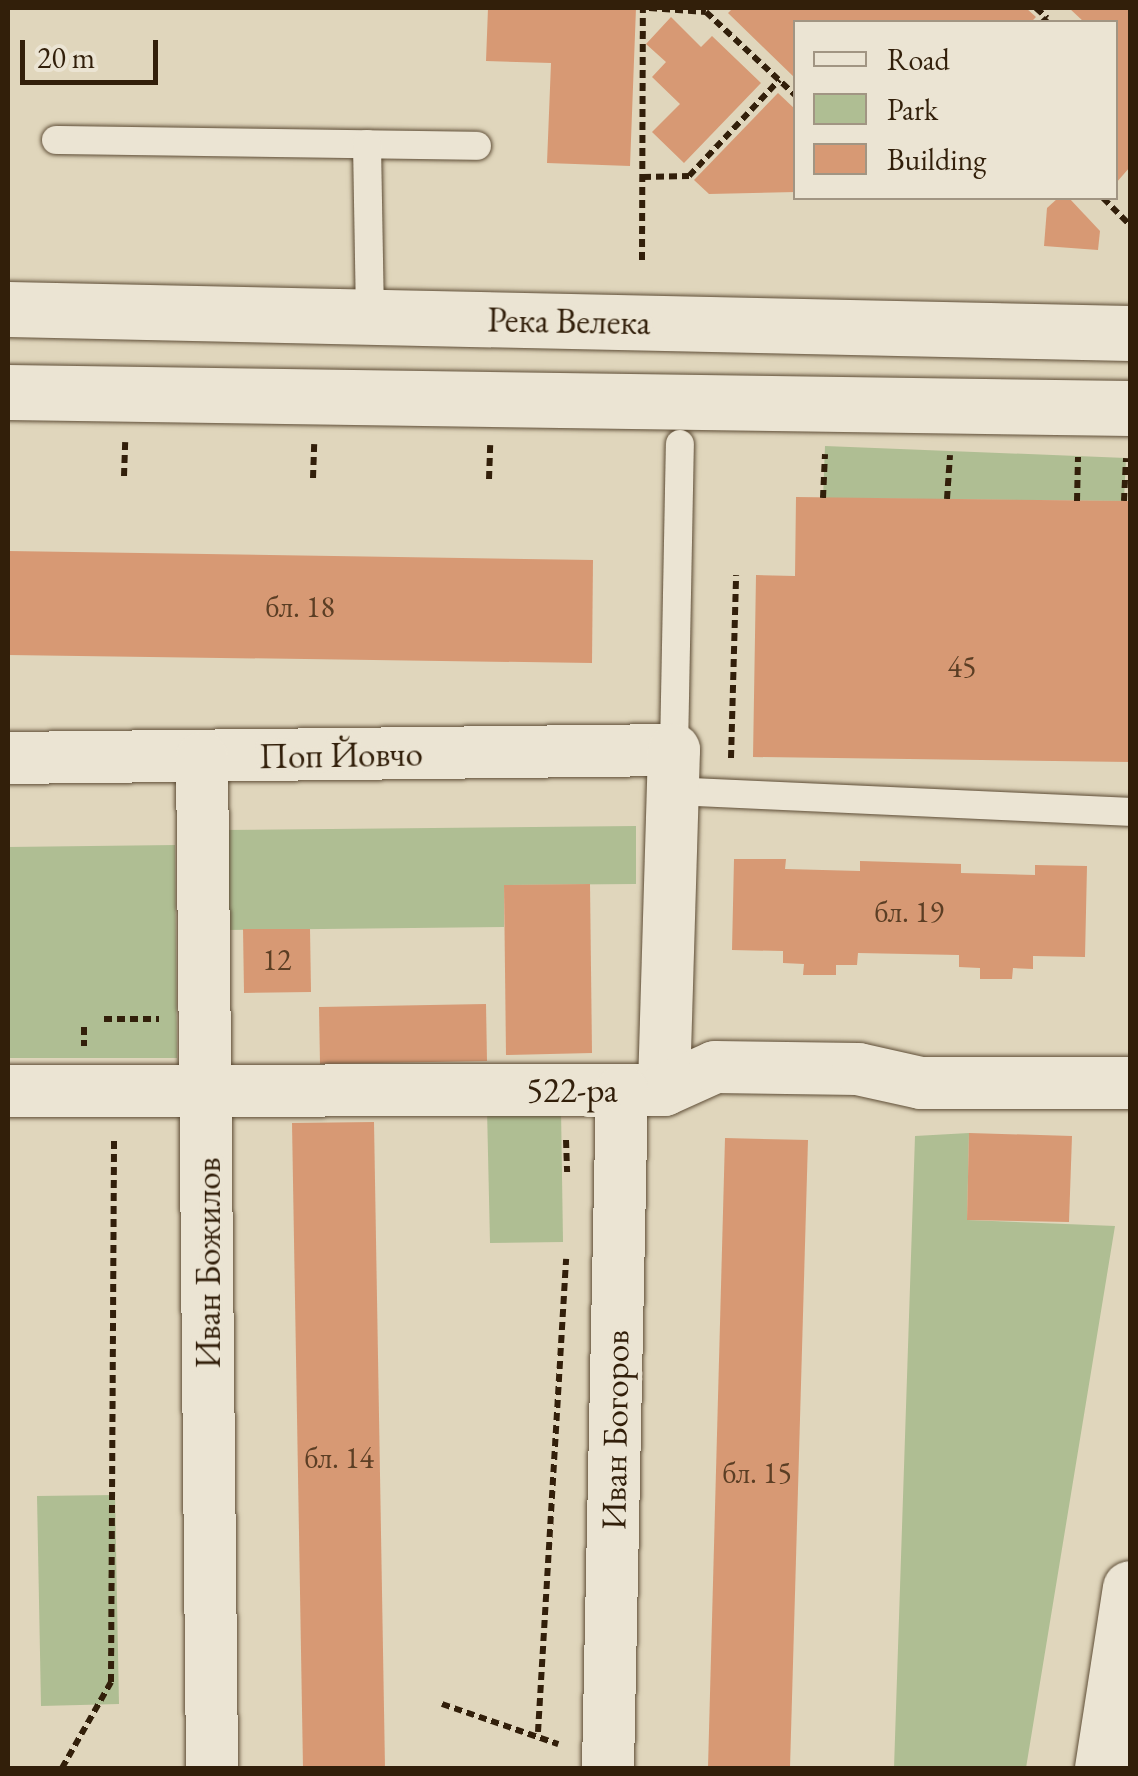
<!DOCTYPE html>
<html>
<head>
<meta charset="utf-8">
<style>
	body { margin:0 }
	#map { position:relative; width:1138px; height:1776px; overflow:hidden; background:#e0d6bc; font-family:"EB Garamond",serif }
	div>[style] { position:absolute }
	.green>* { inset:0; background:#afbe93 }
	.building>* { inset:0; background:#d79974 }
	.path>* { height:6px; margin-top:-3px; transform-origin:0; background:repeating-linear-gradient(90deg,#321f0a 0 8px,transparent 0 13px) }
	.roads { filter:drop-shadow(0 0 2px #5e4d36) drop-shadow(0 0 2px #5e4d36) }
	.lane>* { height:28px; margin:-14px; padding:0 14px; transform-origin:14px; border-radius:14px; background:#ebe4d3 }
	.street>* { height:52px; margin:-26px; padding:0 26px; transform-origin:26px; border-radius:26px; background:#ebe4d3 }
	.secondary>* { height:55px; margin:-27.5px; padding:0 27.5px; transform-origin:27.5px; border-radius:27.5px; background:#ebe4d3 }
	span { translate:-50% -50%; white-space:nowrap; text-align:center; line-height:1.15; -webkit-text-stroke:9px #ebe4d3; paint-order:stroke }
	.number-label { font-size:30px; color:#5b3e24 }
	.number-label span { -webkit-text-stroke-width:0 }
	.street-label { font-size:35px; color:#321f0a }
	.frame { position:absolute; inset:0; border:10px solid #321f0a; pointer-events:none }
	.legend { position:absolute; left:793px; top:20px; width:325px; height:180px; box-sizing:border-box; background:#ebe4d3; border:2px solid #a19583; margin:0; padding:12px 18px; list-style:none; font-size:30px; color:#321f0a }
	.legend li { display:flex; align-items:center; gap:20px; height:50px }
	.legend b { width:50px; border:2px solid #a19583 }
	.scale { position:absolute; left:20px; top:40px; width:138px; height:45px; box-sizing:border-box; border:5px solid #321f0a; border-top:0; padding-left:12px; font-size:30px; line-height:35px; white-space:nowrap; color:#321f0a; -webkit-text-stroke:8px #ebe4d3; paint-order:stroke }
</style>
</head>
<body>
<div id="map">
	<div class="green">
		<div style="clip-path:polygon(825px 446px,1126px 458px,1124px 501px,823px 498px)"></div>
		<div style="clip-path:polygon(636px 826px,636px 884px,504px 885px,504px 927px,222px 930px,222px 830px)"></div>
		<div style="clip-path:polygon(175px 845px,177px 1058px,8px 1058px,8px 847px)"></div>
		<div style="clip-path:polygon(561px 1108px,563px 1242px,490px 1243px,487px 1109px)"></div>
		<div style="clip-path:polygon(969px 1133px,967px 1220px,1115px 1226px,1026px 1768px,894px 1768px,915px 1136px)"></div>
		<div style="clip-path:polygon(115px 1495px,119px 1704px,41px 1706px,37px 1496px)"></div>
	</div>
	<div class="building">
		<div style="clip-path:polygon(488px 8px,636px 8px,630px 166px,547px 163px,551px 63px,486px 61px)"></div>
		<div style="clip-path:polygon(733px 8px,1026px 8px,1036px 17px,1031px 22px,796px 22px,796px 79px,728px 13px)"></div>
		<div style="clip-path:polygon(1069px 8px,1130px 8px,1130px 167px,1116px 183px,1116px 22px,1084px 22px)"></div>
		<div style="clip-path:polygon(671px 17px,701px 47px,712px 36px,761px 83px,684px 163px,652px 132px,680px 104px,652px 77px,666px 62px,646px 44px)"></div>
		<div style="clip-path:polygon(778px 93px,796px 110px,796px 192px,709px 194px,694px 180px)"></div>
		<div style="clip-path:polygon(1058px 198px,1069px 198px,1100px 231px,1098px 250px,1044px 246px,1047px 208px)"></div>
		<div style="clip-path:polygon(796px 497px,1130px 501px,1130px 762px,753px 757px,756px 575px,795px 576px)"></div>
		<div style="clip-path:polygon(8px 551px,593px 560px,592px 663px,8px 655px)"></div>
		<div style="clip-path:polygon(734px 859px,786px 859px,785px 869px,860px 871px,860px 861px,961px 864px,961px 873px,1035px 875px,1035px 865px,1087px 866px,1085px 957px,1033px 956px,1033px 969px,1013px 968px,1012px 979px,980px 979px,980px 968px,959px 967px,959px 955px,858px 953px,857px 965px,836px 965px,836px 975px,803px 975px,804px 964px,783px 963px,783px 951px,732px 950px)"></div>
		<div style="clip-path:polygon(590px 884px,592px 1053px,506px 1055px,504px 885px)"></div>
		<div style="clip-path:polygon(243px 929px,310px 929px,311px 992px,244px 993px)"></div>
		<div style="clip-path:polygon(486px 1004px,487px 1061px,320px 1064px,319px 1007px)"></div>
		<div style="clip-path:polygon(374px 1122px,385px 1768px,303px 1768px,292px 1123px)"></div>
		<div style="clip-path:polygon(969px 1133px,1072px 1136px,1069px 1222px,967px 1220px)"></div>
		<div style="clip-path:polygon(725px 1138px,808px 1140px,790px 1768px,708px 1768px)"></div>
	</div>
	<div class="path">
		<div style="left:649px;top:8px;width:57px;rotate:4deg"></div>
		<div style="left:706px;top:12px;width:123px;rotate:43deg"></div>
		<div style="left:1036px;top:8px;width:15px;rotate:42deg"></div>
		<div style="left:1047px;top:18px;width:6px;rotate:135deg"></div>
		<div style="left:643px;top:177px;width:46px;rotate:-1.2deg"></div>
		<div style="left:689px;top:176px;width:132px;rotate:-46.8deg"></div>
		<div style="left:1103px;top:198px;width:38px;rotate:45deg"></div>
		<div style="left:642px;top:260px;width:252px;rotate:-89.8deg"></div>
		<div style="left:124px;top:476px;width:34px;rotate:-88deg"></div>
		<div style="left:313px;top:478px;width:34px;rotate:-88deg"></div>
		<div style="left:489px;top:479px;width:34px;rotate:-88deg"></div>
		<div style="left:823px;top:498px;width:44px;rotate:-87.4deg"></div>
		<div style="left:947px;top:499px;width:44px;rotate:-86.1deg"></div>
		<div style="left:1077px;top:501px;width:44px;rotate:-88.7deg"></div>
		<div style="left:1124px;top:501px;width:43px;rotate:-87.3deg"></div>
		<div style="left:731px;top:758px;width:183px;rotate:-88.4deg"></div>
		<div style="left:104px;top:1019px;width:55px"></div>
		<div style="left:84px;top:1027px;width:19px;rotate:90deg"></div>
		<div style="left:566px;top:1140px;width:32px;rotate:88deg"></div>
		<div style="left:442px;top:1704px;width:123px;rotate:19deg"></div>
		<div style="left:538px;top:1732px;width:474px;rotate:-86.6deg"></div>
		<div style="left:62px;top:1768px;width:99px;rotate:-60.3deg"></div>
		<div style="left:111px;top:1682px;width:545px;rotate:-89.68deg"></div>
	</div>
	<div class="roads">
		<div class="lane">
			<div style="left:56px;top:140px;width:421px;rotate:0.8deg"></div>
			<div style="left:367px;top:144px;width:174px;rotate:89deg"></div>
			<div style="left:674px;top:750px;width:306px;rotate:-88.9deg"></div>
			<div style="left:672px;top:791px;width:458px;rotate:2.6deg"></div>
		</div>
		<div class="street">
			<div style="left:8px;top:758px;width:666px;rotate:-0.69deg"></div>
			<div style="left:674px;top:750px;width:340px;rotate:91.7deg"></div>
			<div style="left:202px;top:758px;width:1010px;rotate:89.43deg"></div>
			<div style="left:8px;top:1091px;width:656px;rotate:-0.09deg"></div>
			<div style="left:664px;top:1090px;width:56px;rotate:-24.3deg"></div>
			<div style="left:715px;top:1067px;width:143px;rotate:0.8deg"></div>
			<div style="left:858px;top:1069px;width:65px;rotate:12.5deg"></div>
			<div style="left:921px;top:1083px;width:209px"></div>
			<div style="left:608px;top:1768px;width:677px;rotate:-88.82deg"></div>
		</div>
		<div class="secondary">
			<div style="left:8px;top:309px;width:1122px;rotate:1.23deg"></div>
			<div style="left:8px;top:392px;width:1122px;rotate:0.82deg"></div>
			<div style="left:1102px;top:1768px;width:182px;rotate:-81.2deg"></div>
		</div>
	</div>
	<div class="number-label">
		<span style="left:300px;top:607px">бл. 18</span>
		<span style="left:962px;top:667px">45</span>
		<span style="left:909px;top:912px">бл. 19</span>
		<span style="left:277px;top:960px">12</span>
		<span style="left:339px;top:1458px">бл. 14</span>
		<span style="left:757px;top:1473px">бл. 15</span>
	</div>
	<div class="street-label">
		<span style="left:569px;top:321px;rotate:1deg">Река Велека</span>
		<span style="left:341px;top:755px;rotate:-1deg">Поп Йовчо</span>
		<span style="left:572px;top:1090px">522-ра</span>
		<span style="left:208px;top:1263px;rotate:-90deg">Иван Божилов</span>
		<span style="left:615px;top:1430px;rotate:-89deg">Иван Богоров</span>
	</div>
	<div class="frame"></div>
	<ul class="legend">
	<li><b style="height:12px;background:#ebe4d3"></b>Road</li>
	<li><b style="height:28px;background:#afbe93"></b>Park</li>
	<li><b style="height:28px;background:#d79974"></b>Building</li>
	</ul>
	<div class="scale">20 m</div>
</div>
</body>
</html>
